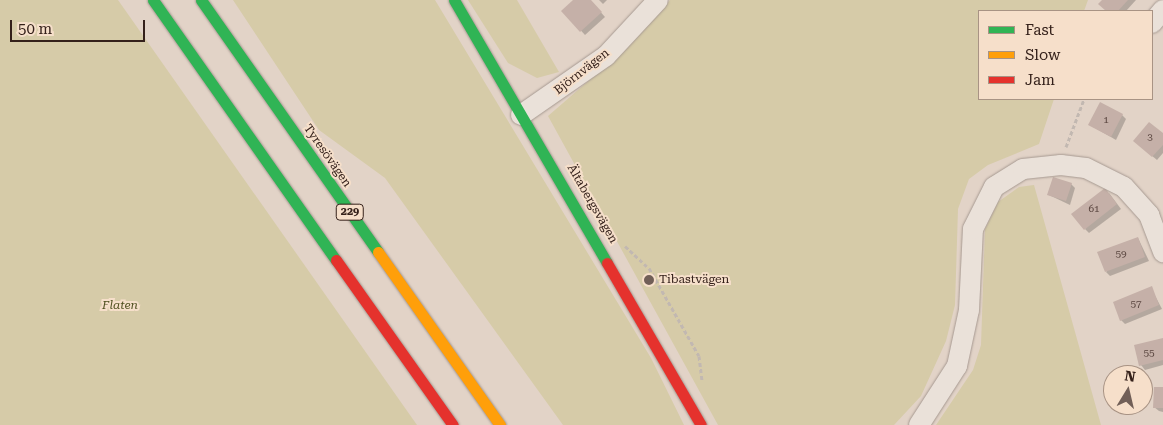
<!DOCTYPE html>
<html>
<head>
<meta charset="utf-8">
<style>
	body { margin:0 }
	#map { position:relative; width:1163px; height:425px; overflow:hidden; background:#e2d3c7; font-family:"Roboto Serif",serif }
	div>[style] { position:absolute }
	.green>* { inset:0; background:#d6cba8 }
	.shadow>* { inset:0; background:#0003 }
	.building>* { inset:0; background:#c5b0a8 }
	.path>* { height:3px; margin-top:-1.5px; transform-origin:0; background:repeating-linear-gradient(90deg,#c2b8b1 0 4px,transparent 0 6.5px) }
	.roads { filter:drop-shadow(0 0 1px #a69991) drop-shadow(0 0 1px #a69991) }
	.street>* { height:20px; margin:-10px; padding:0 10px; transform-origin:10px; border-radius:10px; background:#eae1d9 }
	.fast>* { height:11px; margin:-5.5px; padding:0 5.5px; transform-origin:5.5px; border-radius:5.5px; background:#30b455 }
	.slow>* { height:11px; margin:-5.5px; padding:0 5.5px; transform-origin:5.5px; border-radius:5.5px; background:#ff9f0a }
	.jam>* { height:11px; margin:-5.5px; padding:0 5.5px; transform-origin:5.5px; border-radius:5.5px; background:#e5322d }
	.dots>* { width:14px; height:14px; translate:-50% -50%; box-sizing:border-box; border:2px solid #f6dfca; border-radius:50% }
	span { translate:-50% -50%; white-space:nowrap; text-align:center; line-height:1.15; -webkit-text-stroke:4px #f6dfca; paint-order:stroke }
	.number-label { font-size:10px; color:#58443e }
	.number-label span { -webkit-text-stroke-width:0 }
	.shield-label span { padding:1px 4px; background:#f6dfca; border:1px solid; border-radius:4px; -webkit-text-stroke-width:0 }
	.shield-label { font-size:11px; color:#34201a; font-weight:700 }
	.street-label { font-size:12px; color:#34201a }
	.poi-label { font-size:12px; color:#34201a }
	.left { translate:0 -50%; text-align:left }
	.park-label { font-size:12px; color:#505120; font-style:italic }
	.legend { position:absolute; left:978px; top:10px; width:175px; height:90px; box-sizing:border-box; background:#f6dfca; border:1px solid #a89384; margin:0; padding:6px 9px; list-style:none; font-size:15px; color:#34201a }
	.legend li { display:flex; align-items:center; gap:10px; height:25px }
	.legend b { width:25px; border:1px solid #a89384 }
	.north { position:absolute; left:1103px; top:365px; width:50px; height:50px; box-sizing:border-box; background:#f6dfca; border:1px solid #a89384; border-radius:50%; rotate:9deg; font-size:14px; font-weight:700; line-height:20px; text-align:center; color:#34201a }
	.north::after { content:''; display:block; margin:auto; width:18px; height:22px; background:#715f57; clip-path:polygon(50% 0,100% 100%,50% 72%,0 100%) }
	.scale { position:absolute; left:10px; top:20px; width:135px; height:22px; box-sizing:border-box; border:2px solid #34201a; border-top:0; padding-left:6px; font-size:15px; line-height:18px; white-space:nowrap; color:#34201a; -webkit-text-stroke:4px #f6dfca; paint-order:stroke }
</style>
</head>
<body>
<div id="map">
	<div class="green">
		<div style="clip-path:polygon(0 0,118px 0,417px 425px,0 425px)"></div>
		<div style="clip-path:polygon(233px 0,435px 0,651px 358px,684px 425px,563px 425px,385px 178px,319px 130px)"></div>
		<div style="clip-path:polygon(468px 0,517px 0,559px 72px,537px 78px,508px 63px)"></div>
		<div style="clip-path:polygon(670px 0,1088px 0,1084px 11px,979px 11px,979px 99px,1054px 99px,1039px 144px,988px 165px,969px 179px,958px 209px,955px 305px,946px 341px,921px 396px,894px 425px,718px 425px,548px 116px,631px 44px)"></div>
		<div style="clip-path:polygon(1034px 185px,1101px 425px,936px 425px,973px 370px,981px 345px,985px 229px,998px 202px,1019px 187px)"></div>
	</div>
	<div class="shadow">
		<div style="clip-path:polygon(575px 0,590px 0,605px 17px,585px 35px,563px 11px)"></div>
		<div style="clip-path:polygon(599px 0,607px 0,603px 4px)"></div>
		<div style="clip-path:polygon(1103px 0,1136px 0,1126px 11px,1107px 11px,1100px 4px)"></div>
		<div style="clip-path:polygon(1122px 115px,1126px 119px,1116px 140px,1090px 125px)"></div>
		<div style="clip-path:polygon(1163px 135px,1163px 153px,1157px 160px,1139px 145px)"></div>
		<div style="clip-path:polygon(1071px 184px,1075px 188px,1070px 205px,1049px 195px)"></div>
		<div style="clip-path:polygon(1109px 193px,1121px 209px,1089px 233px,1085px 229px)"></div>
		<div style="clip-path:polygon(1138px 238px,1149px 261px,1110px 276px,1106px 272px)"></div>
		<div style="clip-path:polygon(1151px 288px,1162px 309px,1125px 324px,1121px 320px)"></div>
		<div style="clip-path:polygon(1163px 339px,1163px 365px,1145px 370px,1141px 365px)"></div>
		<div style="clip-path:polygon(1163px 388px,1163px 412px,1159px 411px,1154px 407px)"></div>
	</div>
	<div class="building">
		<div style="clip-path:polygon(573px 0,591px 0,602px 12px,580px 32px,561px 11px)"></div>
		<div style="clip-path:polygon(1102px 0,1128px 0,1118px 11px,1106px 11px,1098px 4px)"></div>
		<div style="clip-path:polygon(1100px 102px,1123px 114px,1111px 137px,1088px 125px)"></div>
		<div style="clip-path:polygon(1149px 122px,1163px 133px,1163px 145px,1152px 157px,1133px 141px)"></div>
		<div style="clip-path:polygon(1053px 177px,1072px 183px,1066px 201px,1047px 195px)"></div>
		<div style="clip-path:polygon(1105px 188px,1117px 204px,1084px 230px,1071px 214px)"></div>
		<div style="clip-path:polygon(1138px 237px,1145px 257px,1105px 272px,1097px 252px)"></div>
		<div style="clip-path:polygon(1152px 286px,1159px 305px,1120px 321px,1113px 302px)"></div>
		<div style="clip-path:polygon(1163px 338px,1163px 360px,1139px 366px,1134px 345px)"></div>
		<div style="clip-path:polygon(1154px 387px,1163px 387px,1163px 408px,1153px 408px)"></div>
	</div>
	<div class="path">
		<div style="left:1066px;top:147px;width:51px;rotate:-69.4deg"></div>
		<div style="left:625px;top:246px;width:33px;rotate:43deg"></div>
		<div style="left:649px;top:268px;width:101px;rotate:60.4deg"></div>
		<div style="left:699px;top:356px;width:24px;rotate:83deg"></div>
	</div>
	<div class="roads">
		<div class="street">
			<div style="left:1152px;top:23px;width:17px;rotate:-50deg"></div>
			<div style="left:521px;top:115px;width:103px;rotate:-34.8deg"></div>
			<div style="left:606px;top:56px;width:76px;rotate:-47.1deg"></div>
			<div style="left:919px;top:425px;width:70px;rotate:-57.2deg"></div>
			<div style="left:957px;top:366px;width:57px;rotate:-77.9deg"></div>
			<div style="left:969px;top:310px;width:81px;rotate:-87.2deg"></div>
			<div style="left:973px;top:229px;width:47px;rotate:-63.4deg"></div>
			<div style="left:994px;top:187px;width:34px;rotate:-32deg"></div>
			<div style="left:1023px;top:169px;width:38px;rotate:-6deg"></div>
			<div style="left:1061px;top:165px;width:25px;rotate:7deg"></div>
			<div style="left:1086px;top:168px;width:42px;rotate:26.6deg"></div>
			<div style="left:1124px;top:187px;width:38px;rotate:48deg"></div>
			<div style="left:1149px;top:215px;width:40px;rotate:69deg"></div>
		</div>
		<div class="fast">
			<div style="left:153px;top:0;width:318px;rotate:54.9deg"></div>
			<div style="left:201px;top:0;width:308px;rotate:54.9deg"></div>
			<div style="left:454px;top:0;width:304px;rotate:59.8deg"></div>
		</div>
		<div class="slow">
			<div style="left:378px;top:252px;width:212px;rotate:54.8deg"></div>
		</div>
		<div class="jam">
			<div style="left:336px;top:260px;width:202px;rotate:54.7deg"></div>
			<div style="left:607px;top:263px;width:187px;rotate:59.9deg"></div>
		</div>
	</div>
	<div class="dots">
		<div style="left:649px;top:280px;background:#715f57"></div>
	</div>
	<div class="number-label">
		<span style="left:1106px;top:120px">1</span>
		<span style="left:1150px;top:137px">3</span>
		<span style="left:1094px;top:209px">61</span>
		<span style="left:1121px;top:254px">59</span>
		<span style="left:1136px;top:304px">57</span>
		<span style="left:1149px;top:353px">55</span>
	</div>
	<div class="shield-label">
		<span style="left:350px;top:212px">229</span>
	</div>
	<div class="street-label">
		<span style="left:582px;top:72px;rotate:-38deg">Björnvägen</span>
		<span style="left:327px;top:156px;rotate:55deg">Tyresövägen</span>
		<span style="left:592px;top:204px;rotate:60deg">Ältabergsvägen</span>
	</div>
	<div class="poi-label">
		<span class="left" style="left:659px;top:280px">Tibastvägen</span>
	</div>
	<div class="park-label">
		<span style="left:120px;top:306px">Flaten</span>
	</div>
	<ul class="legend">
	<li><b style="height:6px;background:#30b455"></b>Fast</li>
	<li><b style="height:6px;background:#ff9f0a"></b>Slow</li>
	<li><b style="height:6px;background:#e5322d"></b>Jam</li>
	</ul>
	<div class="north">N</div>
	<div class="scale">50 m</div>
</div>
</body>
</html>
